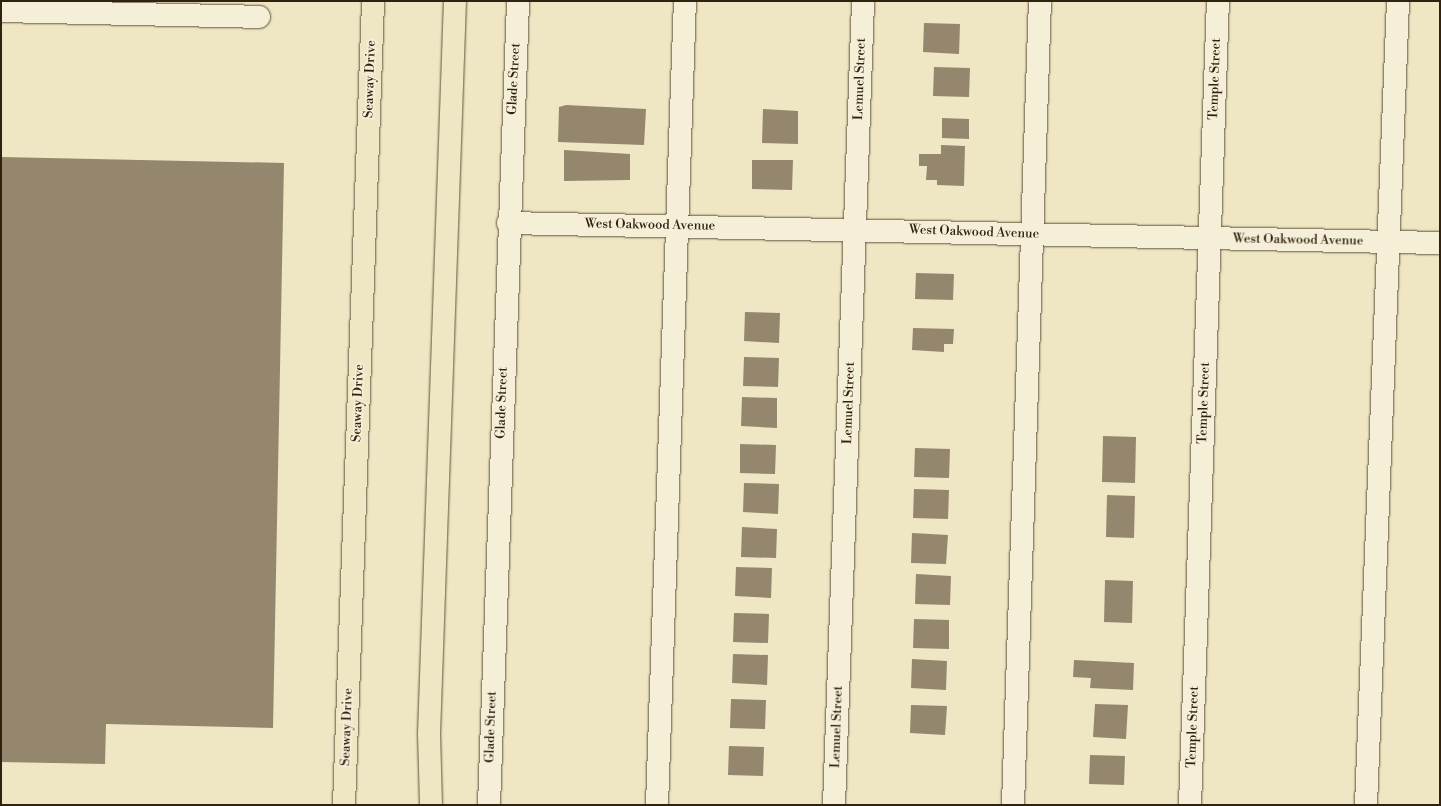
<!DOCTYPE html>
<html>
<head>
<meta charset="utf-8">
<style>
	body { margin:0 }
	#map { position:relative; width:1441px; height:806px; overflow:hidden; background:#efe6c3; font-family:"Libre Bodoni",serif }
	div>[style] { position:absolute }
	.building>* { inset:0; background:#94876e }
	.roads { filter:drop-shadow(0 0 1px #60523e) drop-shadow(0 0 1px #60523e) }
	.minor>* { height:22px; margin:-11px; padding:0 11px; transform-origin:11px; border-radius:11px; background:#f5efd8 }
	.highway>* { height:22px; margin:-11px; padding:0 11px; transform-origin:11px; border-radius:11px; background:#efe6c3 }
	span { translate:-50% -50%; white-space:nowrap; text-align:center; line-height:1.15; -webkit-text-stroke:3.5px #f5efd8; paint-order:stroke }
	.street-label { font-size:13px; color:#312111 }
	.frame { position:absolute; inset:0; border:2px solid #312111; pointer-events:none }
</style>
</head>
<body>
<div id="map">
	<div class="building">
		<div style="clip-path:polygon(924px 23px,960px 24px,959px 54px,923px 52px)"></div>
		<div style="clip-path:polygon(934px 67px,970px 68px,969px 97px,933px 96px)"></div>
		<div style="clip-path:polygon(566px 105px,646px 109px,644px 145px,558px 142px,559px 107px)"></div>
		<div style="clip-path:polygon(763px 109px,798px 111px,798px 144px,762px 143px)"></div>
		<div style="clip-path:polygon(942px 118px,969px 119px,969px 139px,942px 138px)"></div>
		<div style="clip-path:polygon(941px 145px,965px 146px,964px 186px,937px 185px,937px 180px,926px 180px,927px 166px,919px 166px,919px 154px,941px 154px)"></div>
		<div style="clip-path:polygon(564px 150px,630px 154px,630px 180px,564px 181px)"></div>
		<div style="clip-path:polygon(1px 157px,284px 163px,273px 728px,106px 724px,105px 764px,1px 762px)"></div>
		<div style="clip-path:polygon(752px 160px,793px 160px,792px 190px,752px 189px)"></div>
		<div style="clip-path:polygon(916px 273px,954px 274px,953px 300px,915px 299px)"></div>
		<div style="clip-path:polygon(745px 312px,780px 313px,779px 343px,744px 341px)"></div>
		<div style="clip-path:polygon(913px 328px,954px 329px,953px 344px,944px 344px,944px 352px,912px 350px)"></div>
		<div style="clip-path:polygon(744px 357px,779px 358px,778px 387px,743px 386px)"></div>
		<div style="clip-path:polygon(742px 397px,777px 398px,777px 428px,741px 426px)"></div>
		<div style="clip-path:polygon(1103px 436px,1136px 437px,1135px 483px,1102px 482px)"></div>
		<div style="clip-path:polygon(740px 444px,776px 445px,775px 474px,740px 473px)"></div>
		<div style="clip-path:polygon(915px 448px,950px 449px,949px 478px,914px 477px)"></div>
		<div style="clip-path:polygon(744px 483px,779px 484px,778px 514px,743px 512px)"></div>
		<div style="clip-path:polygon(914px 489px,949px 490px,948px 519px,913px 518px)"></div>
		<div style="clip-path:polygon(1107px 495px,1135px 496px,1134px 538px,1106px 537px)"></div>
		<div style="clip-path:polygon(742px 527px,777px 529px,776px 558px,741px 557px)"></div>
		<div style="clip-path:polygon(912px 533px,948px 535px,946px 564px,911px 563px)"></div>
		<div style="clip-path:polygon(736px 567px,772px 568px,771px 598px,735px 596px)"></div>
		<div style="clip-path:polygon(916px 574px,951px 576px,950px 605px,915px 604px)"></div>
		<div style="clip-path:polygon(1105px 580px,1133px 581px,1132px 623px,1104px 622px)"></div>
		<div style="clip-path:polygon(734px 613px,769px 614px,768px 643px,733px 642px)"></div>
		<div style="clip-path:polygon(914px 619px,949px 620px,949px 649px,913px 648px)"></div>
		<div style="clip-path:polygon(733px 654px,768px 655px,767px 685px,732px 683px)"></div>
		<div style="clip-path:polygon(912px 659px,947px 661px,946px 690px,911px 688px)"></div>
		<div style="clip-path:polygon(1074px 660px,1134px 663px,1133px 690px,1090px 688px,1091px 678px,1073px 677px)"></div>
		<div style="clip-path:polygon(731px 699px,766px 700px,765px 729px,730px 728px)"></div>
		<div style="clip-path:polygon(1095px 704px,1128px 705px,1126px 739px,1093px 737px)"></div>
		<div style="clip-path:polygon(911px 705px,947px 706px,945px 735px,910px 733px)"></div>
		<div style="clip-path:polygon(729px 746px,764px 747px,763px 776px,728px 775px)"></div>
		<div style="clip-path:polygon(1090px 755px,1125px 756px,1124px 785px,1089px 784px)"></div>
	</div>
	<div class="roads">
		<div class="minor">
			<div style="left:1px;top:11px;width:258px;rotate:1.3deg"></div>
			<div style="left:508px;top:223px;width:932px;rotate:1.23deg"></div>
			<div style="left:489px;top:805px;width:805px;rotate:-87.93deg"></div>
			<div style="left:657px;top:805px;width:804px;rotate:-88.01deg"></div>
			<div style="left:834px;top:805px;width:805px;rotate:-87.93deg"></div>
			<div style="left:1013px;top:805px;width:804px;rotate:-88.08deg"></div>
			<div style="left:1190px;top:805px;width:804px;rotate:-88.01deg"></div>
			<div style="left:1366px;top:805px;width:805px;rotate:-87.72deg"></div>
		</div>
		<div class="highway">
			<div style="left:344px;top:805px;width:805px;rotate:-87.93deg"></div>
			<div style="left:431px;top:805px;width:71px;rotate:-91.6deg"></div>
			<div style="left:429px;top:734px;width:733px;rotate:-87.97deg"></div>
		</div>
	</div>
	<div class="street-label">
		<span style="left:370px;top:79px;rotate:-88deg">Seaway Drive</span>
		<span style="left:514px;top:79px;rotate:-87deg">Glade Street</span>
		<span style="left:860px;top:79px;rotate:-88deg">Lemuel Street</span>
		<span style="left:1215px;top:79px;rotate:-88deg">Temple Street</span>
		<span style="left:650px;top:225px;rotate:1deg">West Oakwood Avenue</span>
		<span style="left:974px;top:232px;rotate:2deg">West Oakwood Avenue</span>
		<span style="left:1298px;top:240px;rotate:1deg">West Oakwood Avenue</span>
		<span style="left:358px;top:403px;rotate:-88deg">Seaway Drive</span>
		<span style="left:502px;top:403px;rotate:-88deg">Glade Street</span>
		<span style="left:849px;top:403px;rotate:-88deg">Lemuel Street</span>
		<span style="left:1204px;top:403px;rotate:-88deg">Temple Street</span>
		<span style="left:347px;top:727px;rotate:-88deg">Seaway Drive</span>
		<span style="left:491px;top:727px;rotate:-88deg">Glade Street</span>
		<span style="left:837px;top:727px;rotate:-88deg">Lemuel Street</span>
		<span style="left:1193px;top:727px;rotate:-88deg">Temple Street</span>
	</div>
	<div class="frame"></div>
</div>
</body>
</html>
